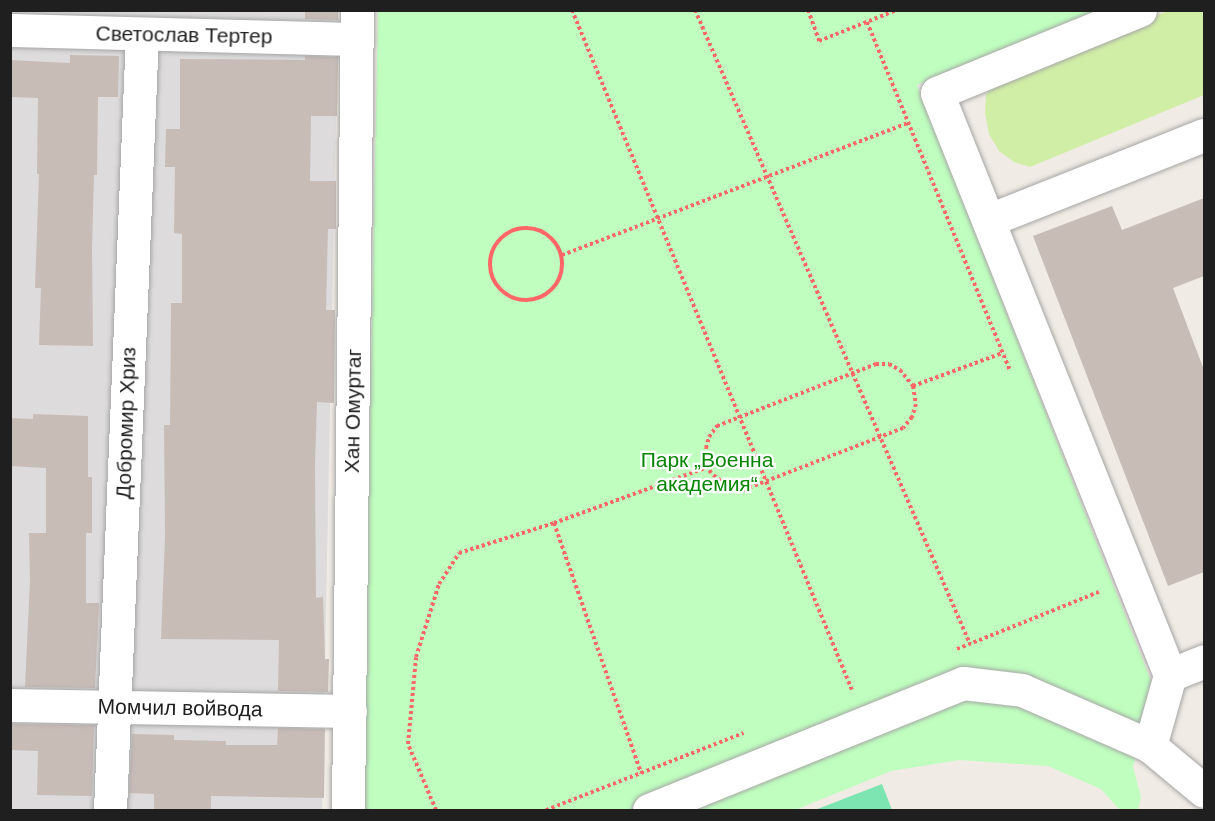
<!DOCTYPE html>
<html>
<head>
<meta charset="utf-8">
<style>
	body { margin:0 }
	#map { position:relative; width:1215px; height:821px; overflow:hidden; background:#f0ebe4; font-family:Arial,sans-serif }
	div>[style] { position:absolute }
	.residential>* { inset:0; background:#dddbdc }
	.grass>* { inset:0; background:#d1eea6 }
	.park>* { inset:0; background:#bffebe }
	.pitch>* { inset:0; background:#7ce5b1 }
	.building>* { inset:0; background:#c8bcb7 }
	.path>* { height:4px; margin-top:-2px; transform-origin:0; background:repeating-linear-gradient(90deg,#ff6667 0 3px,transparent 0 6px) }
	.path>.ring { margin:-2px; padding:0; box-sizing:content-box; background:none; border:4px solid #ff6667; border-radius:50% }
	.roads { filter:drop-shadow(0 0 2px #a6a6a6) drop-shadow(0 0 2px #a6a6a6) }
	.minor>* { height:33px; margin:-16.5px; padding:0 16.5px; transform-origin:16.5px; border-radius:16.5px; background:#fff }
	span { translate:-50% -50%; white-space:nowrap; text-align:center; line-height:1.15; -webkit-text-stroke:4.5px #fff; paint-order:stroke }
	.street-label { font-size:21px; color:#1f1f1f }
	.park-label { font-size:21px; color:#068603 }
	.frame { position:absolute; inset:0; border:12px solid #1f1f1f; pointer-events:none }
</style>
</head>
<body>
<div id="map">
	<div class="residential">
		<div style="clip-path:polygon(10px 11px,338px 11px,322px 810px,11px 810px)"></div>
	</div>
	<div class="grass">
		<div style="clip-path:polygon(1168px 11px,1204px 11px,1204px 95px,1030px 167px,1014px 162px,999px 151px,989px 134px,985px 113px,986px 95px,997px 79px)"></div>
	</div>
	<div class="park">
		<div style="clip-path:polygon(378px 11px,1100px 11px,917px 85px,1153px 686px,1133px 767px,1141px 797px,1138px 810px,1120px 810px,1101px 789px,1048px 766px,959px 760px,891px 771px,795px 810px,362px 810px)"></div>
	</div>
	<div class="pitch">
		<div style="clip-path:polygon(882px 784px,892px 810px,815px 810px)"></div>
	</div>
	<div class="building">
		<div style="clip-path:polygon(305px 10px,338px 10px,338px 20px,305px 19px)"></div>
		<div style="clip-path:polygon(70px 55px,119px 56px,118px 97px,98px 97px,97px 175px,94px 175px,92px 248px,93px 346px,39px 345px,41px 288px,35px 288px,39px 174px,37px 174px,38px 98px,10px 97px,10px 60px,70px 63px)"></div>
		<div style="clip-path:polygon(305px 56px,338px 57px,337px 116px,311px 116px,310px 181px,336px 181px,336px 229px,328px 229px,326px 310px,335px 310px,334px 403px,317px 402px,315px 465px,316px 598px,323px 597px,325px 659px,329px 659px,328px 692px,278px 691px,279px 640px,161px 639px,165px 536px,164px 425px,170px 425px,171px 303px,182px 303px,182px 234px,174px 233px,175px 167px,165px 167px,166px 129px,180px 129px,180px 59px,305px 60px)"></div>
		<div style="clip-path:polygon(1204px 198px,1204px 276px,1173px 288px,1204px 370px,1204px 572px,1168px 586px,1033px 236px,1112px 206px,1122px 230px)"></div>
		<div style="clip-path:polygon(33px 414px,88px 416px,88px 477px,92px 477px,92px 533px,86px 533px,86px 603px,99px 603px,95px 688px,25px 687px,30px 580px,29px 533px,46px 533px,46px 468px,10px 466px,10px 418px,33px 419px)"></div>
		<div style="clip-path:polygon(10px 724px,94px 725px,92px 796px,37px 795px,38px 751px,10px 750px)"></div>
		<div style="clip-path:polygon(278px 728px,325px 729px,324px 798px,211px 796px,211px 810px,154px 810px,154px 794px,129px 793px,132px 734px,174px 735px,174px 740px,226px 741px,226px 745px,277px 745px)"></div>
	</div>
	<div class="path">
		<div style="left:572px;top:10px;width:735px;rotate:67.62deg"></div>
		<div style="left:695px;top:10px;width:691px;rotate:66.55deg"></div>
		<div style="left:808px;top:10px;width:33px;rotate:70deg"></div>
		<div style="left:819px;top:41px;width:83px;rotate:-21.9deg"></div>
		<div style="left:867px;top:22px;width:377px;rotate:67.7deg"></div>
		<div class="ring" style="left:490px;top:228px;width:68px;height:68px"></div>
		<div style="left:562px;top:255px;width:370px;rotate:-20.9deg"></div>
		<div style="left:876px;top:364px;width:13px"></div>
		<div style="left:889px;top:364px;width:13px;rotate:29deg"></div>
		<div style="left:900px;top:370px;width:21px;rotate:51deg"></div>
		<div style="left:913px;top:386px;width:18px;rotate:81deg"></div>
		<div style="left:916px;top:404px;width:14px;rotate:107deg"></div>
		<div style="left:912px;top:417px;width:14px;rotate:129deg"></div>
		<div style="left:903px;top:428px;width:172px;rotate:158.8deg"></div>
		<div style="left:743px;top:490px;width:13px;rotate:-171deg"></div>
		<div style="left:730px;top:488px;width:24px;rotate:-142deg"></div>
		<div style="left:711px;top:473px;width:7px;rotate:-117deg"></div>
		<div style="left:708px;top:467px;width:19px;rotate:-96deg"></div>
		<div style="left:706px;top:448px;width:11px;rotate:-75deg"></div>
		<div style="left:709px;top:437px;width:14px;rotate:-54deg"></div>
		<div style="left:717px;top:426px;width:171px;rotate:-21.3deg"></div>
		<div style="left:913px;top:386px;width:95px;rotate:-20.3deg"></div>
		<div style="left:554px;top:523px;width:265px;rotate:70.8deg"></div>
		<div style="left:957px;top:649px;width:153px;rotate:-21.9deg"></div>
		<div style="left:436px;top:810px;width:72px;rotate:-113deg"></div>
		<div style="left:408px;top:744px;width:87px;rotate:-84.7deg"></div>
		<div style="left:416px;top:657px;width:77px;rotate:-72.5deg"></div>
		<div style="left:439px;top:584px;width:37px;rotate:-57deg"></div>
		<div style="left:459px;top:553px;width:100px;rotate:-17.5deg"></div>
		<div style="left:554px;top:523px;width:164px;rotate:-20deg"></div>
		<div style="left:546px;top:810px;width:212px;rotate:-21.3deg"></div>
	</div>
	<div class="roads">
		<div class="minor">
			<div style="left:1140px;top:10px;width:219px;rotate:157.8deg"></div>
			<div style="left:937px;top:93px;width:627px;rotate:68.18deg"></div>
			<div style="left:1170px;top:675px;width:74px;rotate:105.7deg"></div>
			<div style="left:1150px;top:746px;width:70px;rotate:39.8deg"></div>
			<div style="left:10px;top:30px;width:347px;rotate:1.5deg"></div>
			<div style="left:989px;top:220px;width:231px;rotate:-21.6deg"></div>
			<div style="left:1170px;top:675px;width:37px;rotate:-22deg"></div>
			<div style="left:10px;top:705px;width:340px;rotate:1deg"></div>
			<div style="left:110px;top:810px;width:776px;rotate:-87.64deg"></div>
			<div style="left:348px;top:810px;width:800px;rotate:-89.36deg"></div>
			<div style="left:649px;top:810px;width:339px;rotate:-22deg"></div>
			<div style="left:963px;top:683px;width:59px;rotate:6.8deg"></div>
			<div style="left:1022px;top:690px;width:140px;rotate:23.6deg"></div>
		</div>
	</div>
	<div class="street-label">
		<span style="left:184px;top:35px;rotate:1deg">Светослав Тертер</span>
		<span style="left:353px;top:411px;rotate:-89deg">Хан Омуртаг</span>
		<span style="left:126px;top:423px;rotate:-88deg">Добромир Хриз</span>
		<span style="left:180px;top:708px;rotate:1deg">Момчил войвода</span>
	</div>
	<div class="park-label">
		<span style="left:707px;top:472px">Парк „Военна<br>академия“</span>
	</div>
	<div class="frame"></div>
</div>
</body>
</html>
